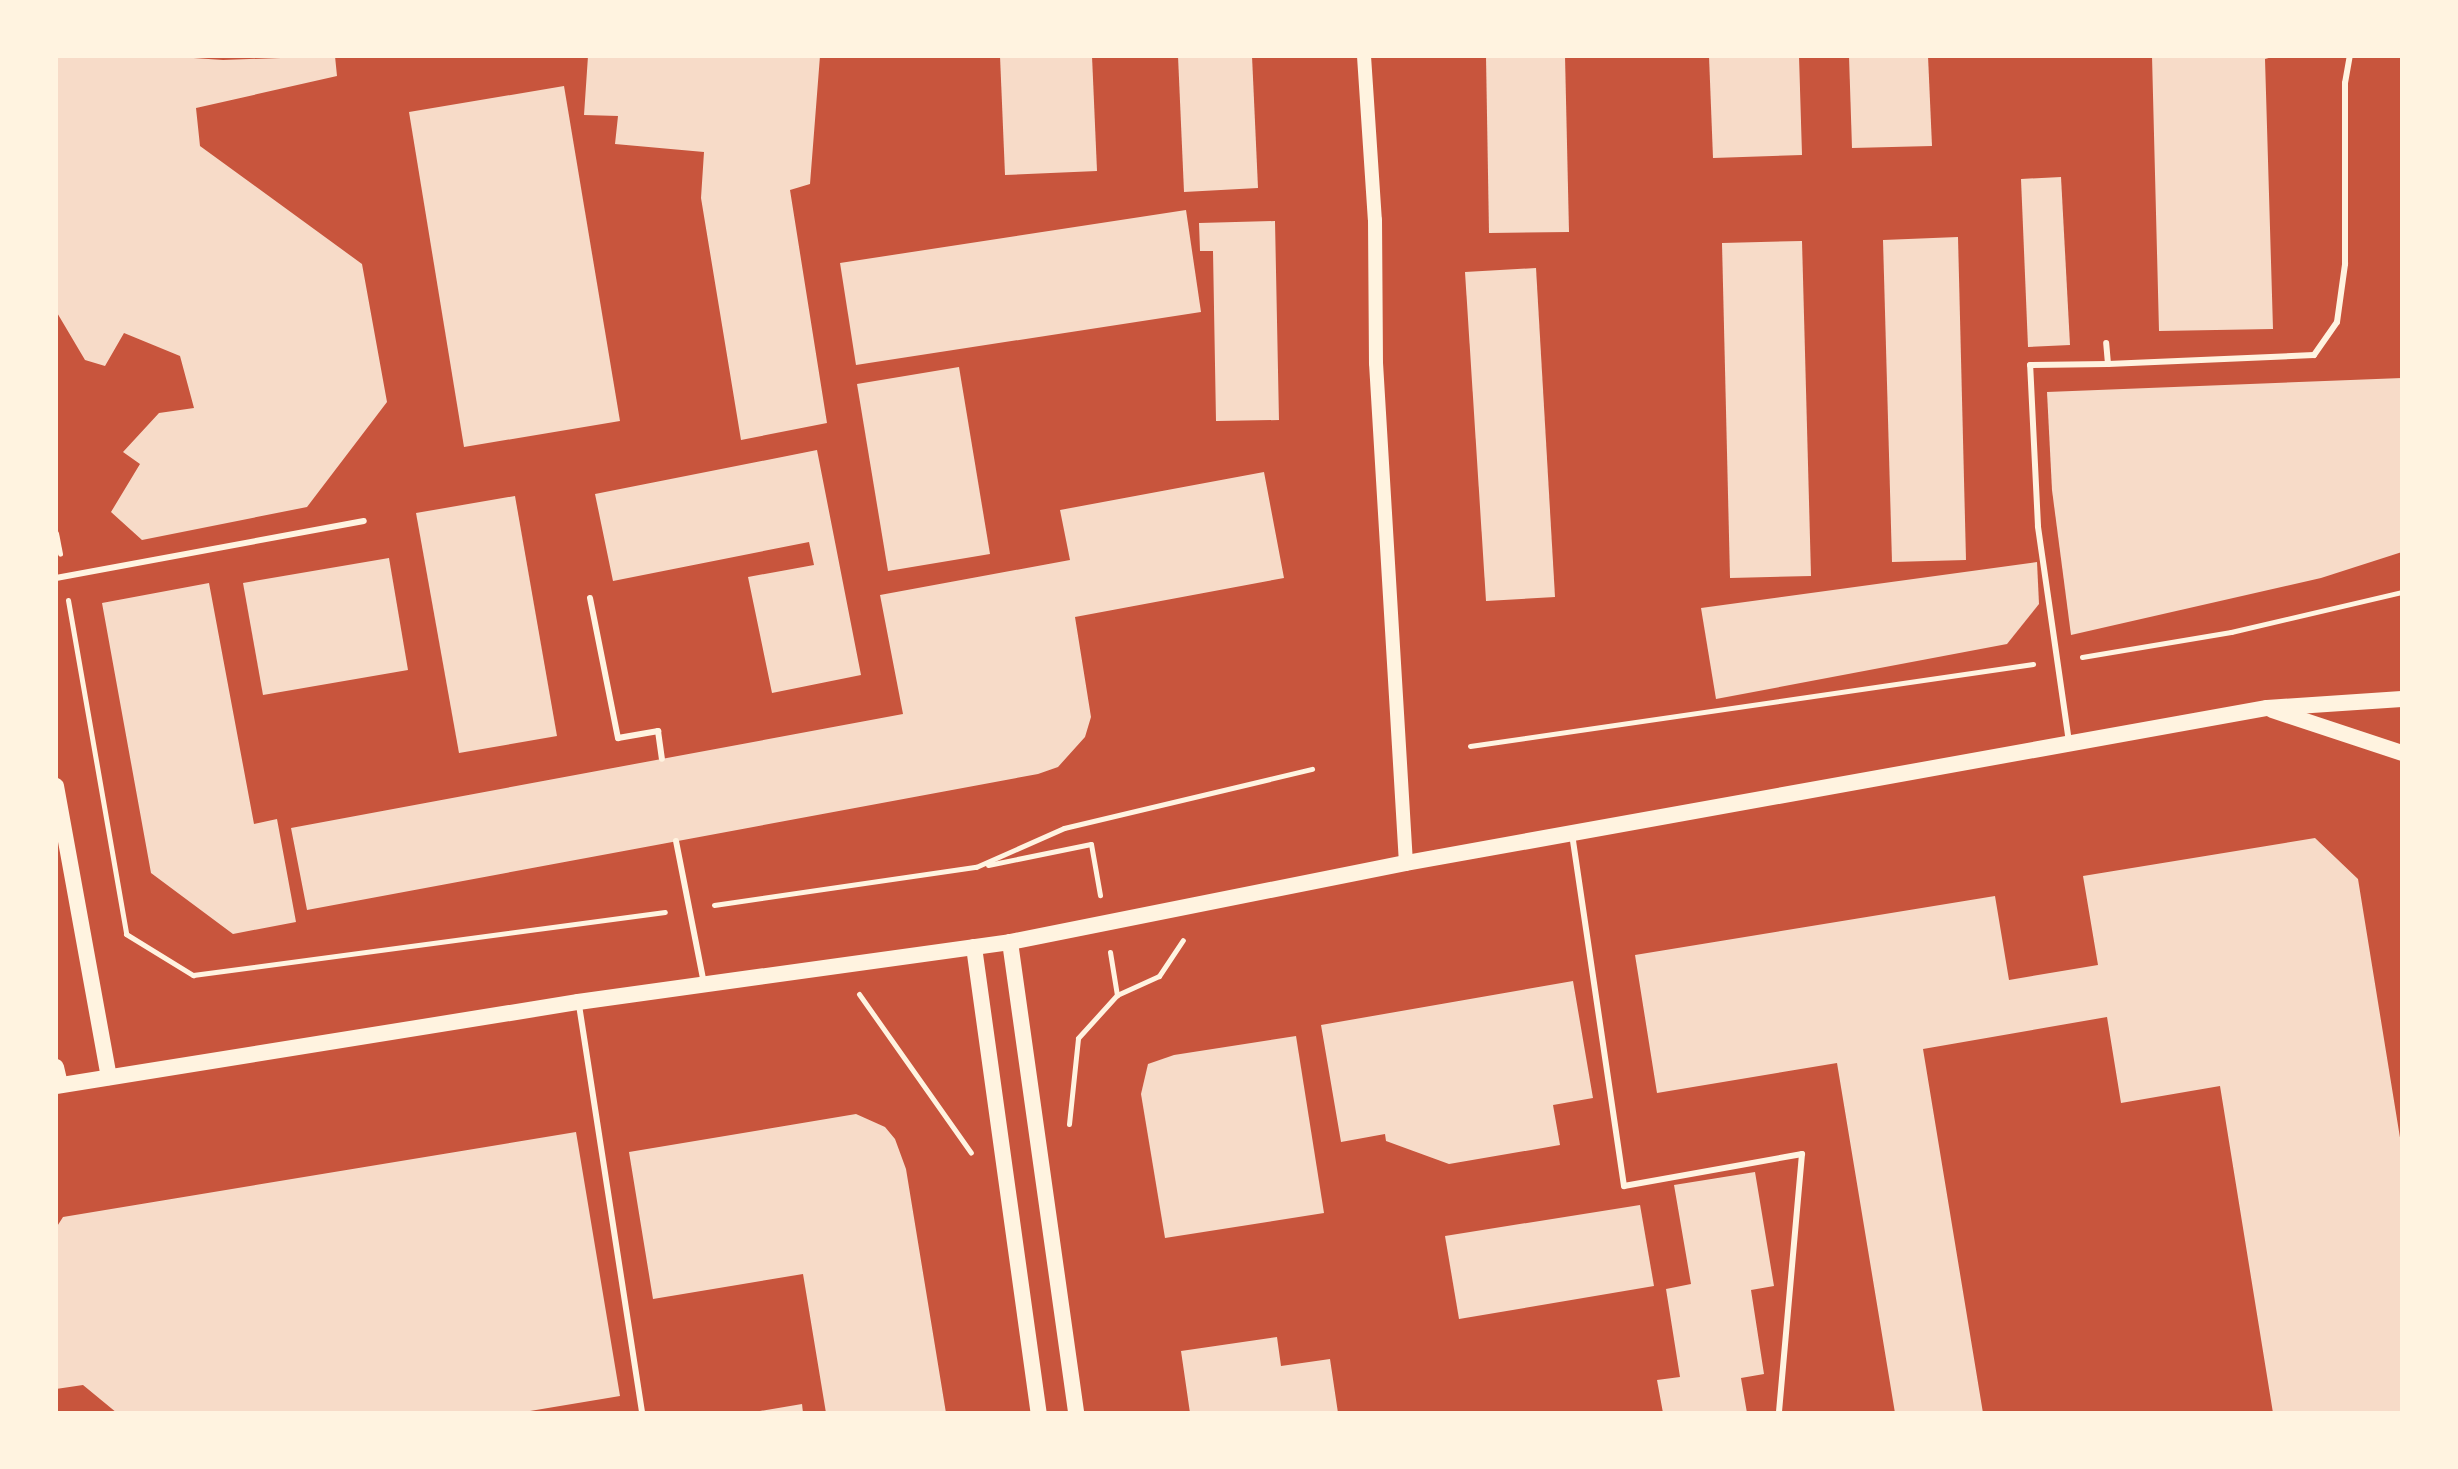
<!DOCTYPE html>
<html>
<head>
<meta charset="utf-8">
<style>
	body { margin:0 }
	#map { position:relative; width:2458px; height:1469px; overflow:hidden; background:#c8553d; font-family:"PT Serif",serif }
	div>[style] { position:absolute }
	.building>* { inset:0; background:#f7dbc8 }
	.path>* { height:5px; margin:-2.5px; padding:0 2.5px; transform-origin:2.5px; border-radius:2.5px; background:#fff3e0 }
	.service>* { height:6px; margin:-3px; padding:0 3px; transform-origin:3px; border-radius:3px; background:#fff3e0 }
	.tertiary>* { height:14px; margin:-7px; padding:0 7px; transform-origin:7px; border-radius:7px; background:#fff3e0 }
	.secondary>* { height:16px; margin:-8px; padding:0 8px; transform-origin:8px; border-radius:8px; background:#fff3e0 }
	span { translate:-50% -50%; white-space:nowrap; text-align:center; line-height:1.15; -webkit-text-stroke:6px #fff3e0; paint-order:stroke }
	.frame { position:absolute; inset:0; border:58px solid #fff3e0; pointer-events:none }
</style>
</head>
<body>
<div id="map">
	<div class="building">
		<div style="clip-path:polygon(56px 56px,164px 56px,223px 60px,335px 56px,337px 76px,196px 108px,200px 146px,362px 264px,387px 402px,307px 507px,142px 540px,111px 512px,140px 464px,123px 452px,159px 413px,194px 408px,180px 356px,124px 333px,105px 366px,85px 360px,56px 311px)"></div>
		<div style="clip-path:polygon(588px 56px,820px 56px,810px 184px,790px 190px,827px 423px,741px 440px,701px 198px,704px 152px,615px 144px,618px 116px,584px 115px)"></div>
		<div style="clip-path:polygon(1000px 56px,1092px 56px,1097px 171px,1005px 175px)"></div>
		<div style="clip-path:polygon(1178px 56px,1252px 56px,1258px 188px,1184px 192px)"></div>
		<div style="clip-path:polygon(1486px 56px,1565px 56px,1569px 232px,1489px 233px)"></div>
		<div style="clip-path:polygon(1709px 56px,1799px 56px,1802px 155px,1713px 158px)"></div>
		<div style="clip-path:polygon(1849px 56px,1928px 56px,1932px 146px,1852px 148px)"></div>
		<div style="clip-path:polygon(2152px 56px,2276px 56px,2265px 59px,2273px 329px,2159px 331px)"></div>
		<div style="clip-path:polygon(564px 86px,620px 421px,464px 447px,409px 112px)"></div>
		<div style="clip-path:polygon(2061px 177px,2070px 345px,2028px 347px,2021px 179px)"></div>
		<div style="clip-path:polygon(1186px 210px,1201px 312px,856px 365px,840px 263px)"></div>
		<div style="clip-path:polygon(1275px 221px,1279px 420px,1216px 421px,1213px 251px,1200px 251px,1199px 223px)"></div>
		<div style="clip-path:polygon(1958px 237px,1966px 560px,1892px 562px,1883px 240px)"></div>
		<div style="clip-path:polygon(1802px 241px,1811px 576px,1730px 578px,1722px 243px)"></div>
		<div style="clip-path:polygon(1536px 268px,1555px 597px,1486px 601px,1465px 272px)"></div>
		<div style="clip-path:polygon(959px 367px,990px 554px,888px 571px,857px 384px)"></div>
		<div style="clip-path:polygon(2402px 378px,2402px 552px,2321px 578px,2071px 635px,2052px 490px,2047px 392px)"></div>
		<div style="clip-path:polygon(817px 450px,861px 675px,772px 693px,748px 577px,814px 565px,809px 542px,613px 581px,595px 494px)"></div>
		<div style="clip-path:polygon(1264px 472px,1284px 578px,1075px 617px,1091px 717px,1085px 737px,1058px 767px,1038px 774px,307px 910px,291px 828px,903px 714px,880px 595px,1070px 560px,1060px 510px)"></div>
		<div style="clip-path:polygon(515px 496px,557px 736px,459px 753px,416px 513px)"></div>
		<div style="clip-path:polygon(389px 558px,408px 670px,263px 695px,243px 583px)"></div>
		<div style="clip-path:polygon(2037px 562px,2039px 604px,2007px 644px,1716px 699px,1701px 608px)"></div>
		<div style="clip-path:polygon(209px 583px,254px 824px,277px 819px,296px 922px,233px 934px,151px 873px,102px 603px)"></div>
		<div style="clip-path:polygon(2315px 838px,2358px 879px,2402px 1150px,2402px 1413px,2273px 1413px,2220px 1086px,2121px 1103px,2107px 1017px,1923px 1049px,1983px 1413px,1895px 1413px,1837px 1063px,1657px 1093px,1635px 955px,1995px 896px,2009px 980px,2098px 965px,2083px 876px)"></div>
		<div style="clip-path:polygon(1573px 981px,1593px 1098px,1553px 1105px,1560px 1145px,1449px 1164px,1386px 1141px,1385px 1134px,1341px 1142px,1321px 1025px)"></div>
		<div style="clip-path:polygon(1296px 1036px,1324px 1213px,1165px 1238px,1141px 1094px,1148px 1064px,1174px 1055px)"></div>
		<div style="clip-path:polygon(856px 1114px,885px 1127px,895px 1139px,906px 1169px,946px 1413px,826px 1413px,803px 1274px,653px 1299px,629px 1152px)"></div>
		<div style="clip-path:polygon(576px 1132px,620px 1396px,518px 1413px,117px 1413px,83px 1385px,56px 1389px,56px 1228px,63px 1217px)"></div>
		<div style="clip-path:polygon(1755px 1172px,1774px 1286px,1751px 1290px,1764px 1374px,1741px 1378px,1747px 1413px,1663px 1413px,1657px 1380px,1680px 1377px,1666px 1289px,1691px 1284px,1674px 1185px)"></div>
		<div style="clip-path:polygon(1640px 1205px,1654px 1286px,1459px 1319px,1445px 1236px)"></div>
		<div style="clip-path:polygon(1277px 1337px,1281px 1366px,1330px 1359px,1338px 1413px,1190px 1413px,1181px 1351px)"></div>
		<div style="clip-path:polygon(802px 1404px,803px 1413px,760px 1413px,760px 1411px)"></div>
	</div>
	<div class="path">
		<div style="left:56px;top:533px;width:21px;rotate:79deg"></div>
		<div style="left:68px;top:600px;width:339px;rotate:80.1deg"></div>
		<div style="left:126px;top:934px;width:79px;rotate:31.5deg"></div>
		<div style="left:193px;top:975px;width:476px;rotate:-7.6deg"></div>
		<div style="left:2082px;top:657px;width:151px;rotate:-9.5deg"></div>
		<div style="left:2231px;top:632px;width:176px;rotate:-13.2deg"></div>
		<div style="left:1470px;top:746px;width:569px;rotate:-8.29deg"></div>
		<div style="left:988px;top:865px;width:105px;rotate:-11.5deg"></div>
		<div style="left:1091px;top:844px;width:52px;rotate:80deg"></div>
		<div style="left:714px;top:905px;width:265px;rotate:-8.3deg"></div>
		<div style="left:976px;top:867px;width:96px;rotate:-23.9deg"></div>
		<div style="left:1064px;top:828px;width:255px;rotate:-13.4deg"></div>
		<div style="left:1110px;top:952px;width:44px;rotate:80.8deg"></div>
		<div style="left:859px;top:994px;width:194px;rotate:54.8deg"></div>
		<div style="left:1069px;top:1124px;width:86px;rotate:-84deg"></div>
		<div style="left:1078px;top:1038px;width:58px;rotate:-47.8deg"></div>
		<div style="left:1117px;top:995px;width:46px;rotate:-24.3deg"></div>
		<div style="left:1159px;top:976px;width:43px;rotate:-56.3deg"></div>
	</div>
	<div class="service">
		<div style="left:2108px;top:364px;width:206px;rotate:-2.5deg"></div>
		<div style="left:2314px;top:355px;width:40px;rotate:-55.1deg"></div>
		<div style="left:2337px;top:322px;width:59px;rotate:-82.1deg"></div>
		<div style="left:2345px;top:264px;width:181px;rotate:-90deg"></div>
		<div style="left:2345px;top:83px;width:27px;rotate:-80deg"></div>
		<div style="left:56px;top:578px;width:313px;rotate:-10.5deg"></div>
		<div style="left:590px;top:598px;width:143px;rotate:78.7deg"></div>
		<div style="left:618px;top:738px;width:41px;rotate:-9.9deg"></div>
		<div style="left:658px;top:731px;width:28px;rotate:82deg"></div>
		<div style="left:2069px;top:742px;width:218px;rotate:-98.2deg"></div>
		<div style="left:2038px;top:526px;width:161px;rotate:-92.8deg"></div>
		<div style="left:2030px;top:365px;width:78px;rotate:-0.7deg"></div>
		<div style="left:2108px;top:364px;width:21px;rotate:-95deg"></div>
		<div style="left:1572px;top:834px;width:356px;rotate:81.6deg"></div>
		<div style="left:1624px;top:1186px;width:181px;rotate:-10.2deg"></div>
		<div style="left:1802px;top:1154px;width:260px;rotate:95.1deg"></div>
		<div style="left:676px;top:841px;width:146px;rotate:78.9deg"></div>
		<div style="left:579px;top:1005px;width:413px;rotate:81.2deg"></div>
	</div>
	<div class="tertiary">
		<div style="left:1364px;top:56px;width:164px;rotate:86.2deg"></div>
		<div style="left:1375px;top:220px;width:143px;rotate:89.6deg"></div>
		<div style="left:1376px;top:363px;width:501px;rotate:86.57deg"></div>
	</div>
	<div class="secondary">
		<div style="left:2272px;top:710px;width:137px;rotate:18.3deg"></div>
		<div style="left:56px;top:786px;width:296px;rotate:79.7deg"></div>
		<div style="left:1010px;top:942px;width:476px;rotate:82deg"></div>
		<div style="left:974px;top:947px;width:471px;rotate:82.1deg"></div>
		<div style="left:56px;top:1067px;width:18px;rotate:77deg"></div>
		<div style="left:56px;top:1086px;width:529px;rotate:-9.14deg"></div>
		<div style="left:578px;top:1002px;width:436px;rotate:-7.9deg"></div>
		<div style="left:1010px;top:942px;width:404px;rotate:-11.3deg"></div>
		<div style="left:1406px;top:863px;width:875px;rotate:-10.21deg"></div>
		<div style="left:2267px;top:708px;width:135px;rotate:-3.8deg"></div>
	</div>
	<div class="frame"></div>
</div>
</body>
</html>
